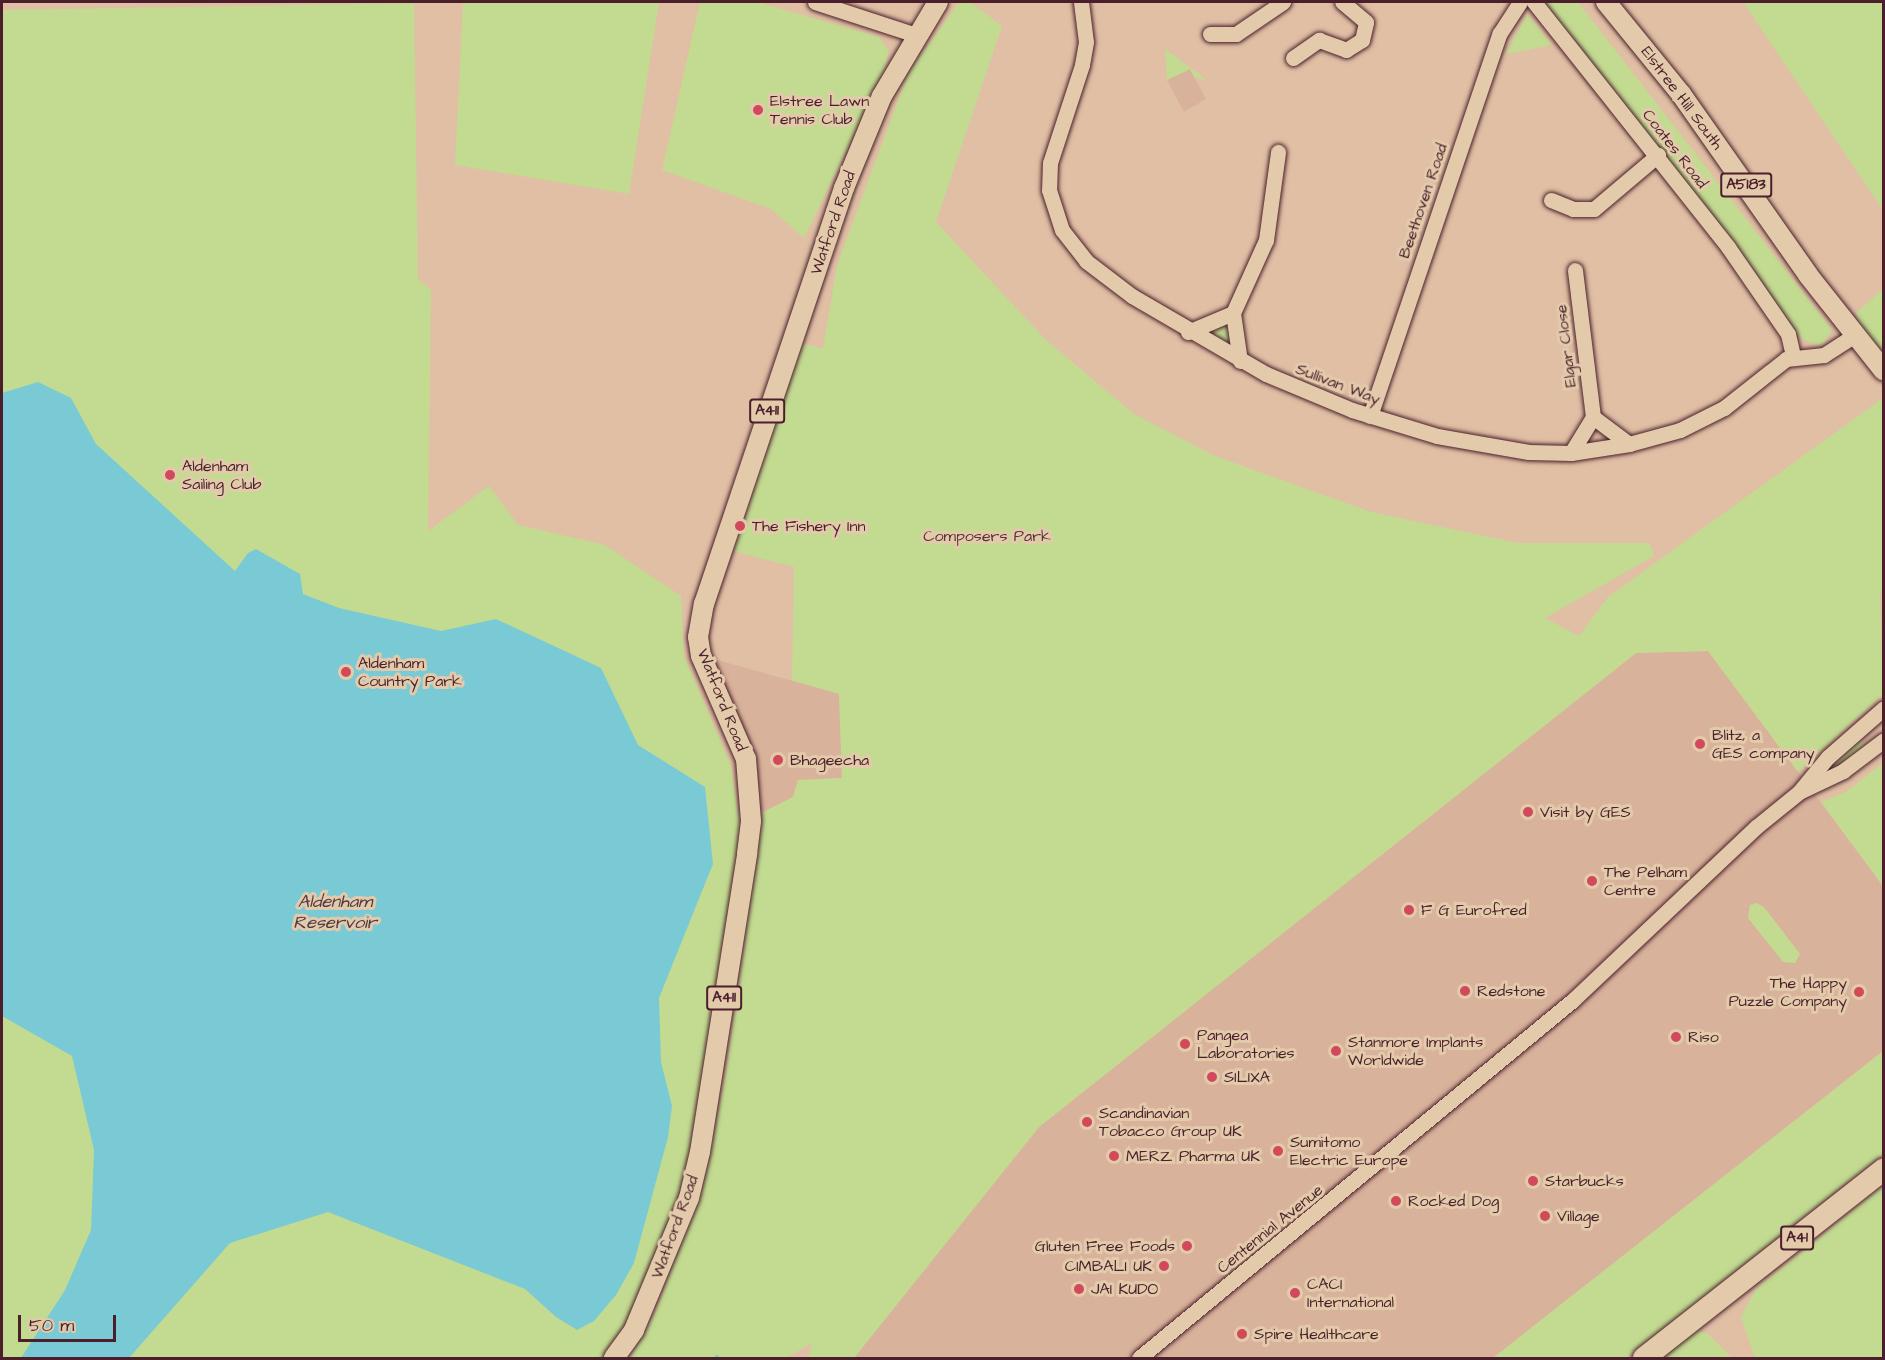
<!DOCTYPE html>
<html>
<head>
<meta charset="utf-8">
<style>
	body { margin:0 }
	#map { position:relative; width:1885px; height:1360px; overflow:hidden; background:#e0bfa4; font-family:"Architects Daughter",sans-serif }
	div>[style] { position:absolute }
	.built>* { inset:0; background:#d9b29b }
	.green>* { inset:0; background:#c2db91 }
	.water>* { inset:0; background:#7acad5 }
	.stream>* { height:4px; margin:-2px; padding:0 2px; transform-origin:2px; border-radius:2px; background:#7acad5 }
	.roads { filter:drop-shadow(0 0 2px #4a1f2b) drop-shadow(0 0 2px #4a1f2b) }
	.minor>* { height:15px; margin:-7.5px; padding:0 7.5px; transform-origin:7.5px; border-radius:7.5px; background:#e2caab }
	.major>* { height:20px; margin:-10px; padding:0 10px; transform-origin:10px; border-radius:10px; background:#e2caab }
	.highway>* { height:22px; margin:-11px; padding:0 11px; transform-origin:11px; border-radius:11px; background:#e2caab }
	.dots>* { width:16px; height:16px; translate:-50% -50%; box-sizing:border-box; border:3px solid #e2caab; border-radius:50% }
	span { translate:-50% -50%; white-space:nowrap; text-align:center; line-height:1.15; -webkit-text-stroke:6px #e2caab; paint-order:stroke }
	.shield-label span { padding:2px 4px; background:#e2caab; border:2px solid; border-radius:4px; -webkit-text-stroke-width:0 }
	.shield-label { font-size:15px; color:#4a1f2b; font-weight:700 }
	.street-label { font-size:16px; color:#4a1f2b }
	.poi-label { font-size:16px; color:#4a1f2b }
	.left { translate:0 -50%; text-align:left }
	.right { translate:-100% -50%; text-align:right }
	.park-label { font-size:16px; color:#563235 }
	.water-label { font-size:18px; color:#513944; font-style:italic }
	.frame { position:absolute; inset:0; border:3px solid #4a1f2b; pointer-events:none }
	.scale { position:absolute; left:18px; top:1315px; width:98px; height:27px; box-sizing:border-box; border:3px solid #4a1f2b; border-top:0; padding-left:8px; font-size:18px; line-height:21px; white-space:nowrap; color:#4a1f2b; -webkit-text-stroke:4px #e2caab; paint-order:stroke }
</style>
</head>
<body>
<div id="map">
	<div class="built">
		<div style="clip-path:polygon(1190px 69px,1206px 99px,1184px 112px,1167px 80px)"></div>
		<div style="clip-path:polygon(1708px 651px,1883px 886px,1883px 1051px,1493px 1358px,854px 1358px,1039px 1127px,1636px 653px)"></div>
		<div style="clip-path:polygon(710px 658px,839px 694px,842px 778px,798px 780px,793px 797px,763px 812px,758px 803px,751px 748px)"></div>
	</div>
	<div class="green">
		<div style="clip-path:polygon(463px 2px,659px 2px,629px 194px,455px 165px)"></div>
		<div style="clip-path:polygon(700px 2px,758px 2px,879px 37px,889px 51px,882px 77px,804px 238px,771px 209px,662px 170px)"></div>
		<div style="clip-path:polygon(959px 2px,970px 2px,1002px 26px,936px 222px,1046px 340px,1134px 414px,1215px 456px,1371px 512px,1518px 543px,1649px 543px,1654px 556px,1545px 618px,1579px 636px,1608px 597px,1883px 398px,1884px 582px,1880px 594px,1883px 694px,1798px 772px,1708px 651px,1636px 653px,1039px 1127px,854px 1358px,808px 1358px,812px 1343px,786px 1358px,630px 1358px,655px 1313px,702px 1191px,725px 1078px,763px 812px,793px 797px,798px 780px,842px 778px,839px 694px,792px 680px,794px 567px,733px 551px,802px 343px,823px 349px,837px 265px,908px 74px)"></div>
		<div style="clip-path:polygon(1542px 2px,1578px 2px,1832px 330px,1824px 343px,1816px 345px,1802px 339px)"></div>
		<div style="clip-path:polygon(1743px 2px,1883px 2px,1883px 210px)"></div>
		<div style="clip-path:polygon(414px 3px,418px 279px,431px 290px,428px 531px,489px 486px,518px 525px,605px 545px,681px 596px,684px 656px,731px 765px,740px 827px,733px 891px,683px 1194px,620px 1343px,603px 1358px,2px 1358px,2px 10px)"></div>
		<div style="clip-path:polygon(1527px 14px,1552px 45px,1506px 54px)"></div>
		<div style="clip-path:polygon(1165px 49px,1208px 81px,1194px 77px,1190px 69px,1167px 80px)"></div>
		<div style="clip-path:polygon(1883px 289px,1883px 356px,1864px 336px,1856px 313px)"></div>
		<div style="clip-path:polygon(1228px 321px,1231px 347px,1204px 329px)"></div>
		<div style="clip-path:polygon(1860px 740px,1865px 748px,1820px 775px,1849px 748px)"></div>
		<div style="clip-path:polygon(1883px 763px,1883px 886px,1821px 802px,1846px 792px)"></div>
		<div style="clip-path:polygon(1756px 903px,1764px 907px,1800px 954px,1795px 963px,1783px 962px,1748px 918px,1750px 905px)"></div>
		<div style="clip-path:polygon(1883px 1051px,1883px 1154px,1626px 1358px,1493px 1358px)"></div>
		<div style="clip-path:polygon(1883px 1186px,1883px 1358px,1755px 1358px,1741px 1317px,1756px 1289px)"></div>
		<div style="clip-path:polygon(1695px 1331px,1707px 1333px,1732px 1358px,1662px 1358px)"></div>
	</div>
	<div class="water">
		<div style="clip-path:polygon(38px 382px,71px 398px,96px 444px,235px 571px,248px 553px,256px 549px,300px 574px,303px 594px,339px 608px,441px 631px,496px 619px,601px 668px,638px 745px,705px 787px,713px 864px,659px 998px,661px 1062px,672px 1106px,668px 1137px,634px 1263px,616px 1295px,594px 1321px,577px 1330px,556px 1317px,525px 1289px,328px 1212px,230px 1243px,129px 1358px,21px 1358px,65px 1290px,91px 1230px,94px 1150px,72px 1056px,2px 1016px,2px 393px)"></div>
	</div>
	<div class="stream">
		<div style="left:717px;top:1357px;width:1px;rotate:90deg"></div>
	</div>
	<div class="roads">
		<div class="minor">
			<div style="left:815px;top:2px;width:106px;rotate:18.1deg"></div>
			<div style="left:1081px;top:2px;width:40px;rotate:82.9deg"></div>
			<div style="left:1086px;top:42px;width:23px;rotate:100deg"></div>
			<div style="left:1082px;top:65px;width:103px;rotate:108.1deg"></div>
			<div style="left:1050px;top:163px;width:27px;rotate:92deg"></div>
			<div style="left:1049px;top:190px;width:42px;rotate:72deg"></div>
			<div style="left:1062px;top:230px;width:39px;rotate:52deg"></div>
			<div style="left:1086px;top:261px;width:58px;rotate:37.3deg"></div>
			<div style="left:1132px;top:296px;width:155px;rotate:30.2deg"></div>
			<div style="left:1266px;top:374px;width:93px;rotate:22.7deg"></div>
			<div style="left:1352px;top:410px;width:89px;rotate:17deg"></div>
			<div style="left:1437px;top:436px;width:93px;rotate:9.9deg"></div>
			<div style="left:1529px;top:452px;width:42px;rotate:1.4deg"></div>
			<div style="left:1571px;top:453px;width:59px;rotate:-8.8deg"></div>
			<div style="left:1629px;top:444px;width:53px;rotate:-15.4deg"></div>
			<div style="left:1680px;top:430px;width:49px;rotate:-26.6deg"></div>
			<div style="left:1724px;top:408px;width:79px;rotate:-38.3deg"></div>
			<div style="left:1786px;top:359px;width:38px;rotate:-6deg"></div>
			<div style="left:1824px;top:355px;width:35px;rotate:-33deg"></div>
			<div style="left:1534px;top:2px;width:313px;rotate:51.6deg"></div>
			<div style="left:1728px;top:247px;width:106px;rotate:55.4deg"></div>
			<div style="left:1788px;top:334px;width:23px;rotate:77deg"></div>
			<div style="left:1210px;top:34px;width:26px"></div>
			<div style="left:1236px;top:34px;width:57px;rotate:-34.2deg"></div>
			<div style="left:1293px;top:58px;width:32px;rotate:-35deg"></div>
			<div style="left:1319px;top:40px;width:29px;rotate:20deg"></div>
			<div style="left:1346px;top:50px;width:19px;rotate:-32deg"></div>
			<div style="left:1362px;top:40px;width:18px;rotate:-77deg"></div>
			<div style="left:1366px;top:22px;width:31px;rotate:-140deg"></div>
			<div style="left:1551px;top:200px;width:24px;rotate:22deg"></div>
			<div style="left:1573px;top:209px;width:21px"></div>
			<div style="left:1594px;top:209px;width:84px;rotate:-40.2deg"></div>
			<div style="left:1188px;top:332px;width:49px;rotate:-22.9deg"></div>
			<div style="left:1240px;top:361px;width:49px;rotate:-98.3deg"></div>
			<div style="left:1233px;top:313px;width:80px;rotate:-65.7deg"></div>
			<div style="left:1266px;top:240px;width:89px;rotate:-82.2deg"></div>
			<div style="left:1370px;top:416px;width:404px;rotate:-71.3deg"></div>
			<div style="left:1500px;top:33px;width:37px;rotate:-57deg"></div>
			<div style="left:1593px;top:417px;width:45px;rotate:36.9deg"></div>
			<div style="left:1571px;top:453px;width:42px;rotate:-58.6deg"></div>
			<div style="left:1593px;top:417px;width:148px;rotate:-97deg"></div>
			<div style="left:1799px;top:792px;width:49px;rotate:-25.5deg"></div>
			<div style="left:1843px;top:771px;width:51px;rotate:-37.1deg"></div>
			<div style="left:1139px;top:1358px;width:563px;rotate:-39.52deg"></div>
			<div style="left:1573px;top:1000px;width:252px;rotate:-43.4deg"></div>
			<div style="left:1756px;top:827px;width:55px;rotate:-39.1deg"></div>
			<div style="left:1799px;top:792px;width:45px;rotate:-50.4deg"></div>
			<div style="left:1828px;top:757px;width:74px;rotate:-41.2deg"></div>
		</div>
		<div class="major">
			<div style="left:1606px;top:2px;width:119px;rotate:50.8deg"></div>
			<div style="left:1681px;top:94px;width:221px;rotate:54.9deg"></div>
			<div style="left:1808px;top:275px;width:122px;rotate:51.6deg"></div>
			<div style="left:614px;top:1358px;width:34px;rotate:-54deg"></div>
			<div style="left:634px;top:1330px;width:143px;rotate:-67.4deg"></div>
			<div style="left:689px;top:1198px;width:47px;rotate:-76.6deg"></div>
			<div style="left:700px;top:1152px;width:302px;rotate:-81deg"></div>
			<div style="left:747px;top:854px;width:33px;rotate:-83deg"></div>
			<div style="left:751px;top:821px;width:62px;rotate:-94.6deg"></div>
			<div style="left:746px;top:759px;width:112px;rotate:-113.6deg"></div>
			<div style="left:701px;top:656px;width:19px;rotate:-99deg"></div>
			<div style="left:698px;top:637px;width:34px;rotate:-80deg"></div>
			<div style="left:704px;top:604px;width:439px;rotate:-71.4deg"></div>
			<div style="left:844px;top:188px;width:100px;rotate:-67.6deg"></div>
			<div style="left:882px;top:96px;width:109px;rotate:-59.2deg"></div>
		</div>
		<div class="highway">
			<div style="left:1644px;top:1358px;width:305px;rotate:-38.2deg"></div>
		</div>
	</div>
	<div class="dots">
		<div style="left:758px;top:110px;background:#d1495b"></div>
		<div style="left:170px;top:475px;background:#d1495b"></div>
		<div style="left:740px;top:526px;background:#d1495b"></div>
		<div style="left:346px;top:672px;background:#d1495b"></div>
		<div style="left:1700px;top:744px;background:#d1495b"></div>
		<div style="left:778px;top:760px;background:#d1495b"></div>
		<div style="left:1528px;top:812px;background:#d1495b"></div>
		<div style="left:1592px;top:881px;background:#d1495b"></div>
		<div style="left:1409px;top:910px;background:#d1495b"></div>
		<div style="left:1465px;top:991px;background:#d1495b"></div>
		<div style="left:1859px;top:992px;background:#d1495b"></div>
		<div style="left:1676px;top:1037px;background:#d1495b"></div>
		<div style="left:1185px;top:1044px;background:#d1495b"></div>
		<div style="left:1336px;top:1051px;background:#d1495b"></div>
		<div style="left:1212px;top:1077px;background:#d1495b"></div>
		<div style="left:1087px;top:1122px;background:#d1495b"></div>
		<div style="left:1278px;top:1151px;background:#d1495b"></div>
		<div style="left:1114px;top:1156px;background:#d1495b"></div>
		<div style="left:1533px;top:1181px;background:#d1495b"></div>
		<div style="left:1396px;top:1201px;background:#d1495b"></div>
		<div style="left:1545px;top:1216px;background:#d1495b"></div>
		<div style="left:1187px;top:1246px;background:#d1495b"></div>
		<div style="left:1164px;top:1266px;background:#d1495b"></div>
		<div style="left:1079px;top:1289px;background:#d1495b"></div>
		<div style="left:1295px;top:1293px;background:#d1495b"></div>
		<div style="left:1242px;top:1334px;background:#d1495b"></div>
	</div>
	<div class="shield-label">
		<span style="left:1746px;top:185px">A5183</span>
		<span style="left:767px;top:411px">A411</span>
		<span style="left:724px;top:998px">A411</span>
		<span style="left:1797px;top:1238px">A41</span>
	</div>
	<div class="street-label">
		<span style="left:1682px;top:98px;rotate:53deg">Elstree Hill South</span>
		<span style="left:1675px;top:149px;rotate:52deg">Coates Road</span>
		<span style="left:1423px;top:201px;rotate:-71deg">Beethoven Road</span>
		<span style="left:833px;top:223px;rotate:-71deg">Watford Road</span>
		<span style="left:1566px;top:346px;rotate:-97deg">Elgar Close</span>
		<span style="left:1338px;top:384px;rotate:21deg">Sullivan Way</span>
		<span style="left:722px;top:700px;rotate:68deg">Watford Road</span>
		<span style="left:675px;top:1227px;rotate:-70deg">Watford Road</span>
		<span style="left:1270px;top:1229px;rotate:-39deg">Centennial Avenue</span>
	</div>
	<div class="poi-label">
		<span class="left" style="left:770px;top:110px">Elstree Lawn<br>Tennis Club</span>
		<span class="left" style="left:182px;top:475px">Aldenham<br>Sailing Club</span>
		<span class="left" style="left:752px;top:526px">The Fishery Inn</span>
		<span class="left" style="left:358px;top:672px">Aldenham<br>Country Park</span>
		<span class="left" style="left:1712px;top:744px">Blitz, a<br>GES company</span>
		<span class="left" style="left:790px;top:760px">Bhageecha</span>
		<span class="left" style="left:1540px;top:812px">Visit by GES</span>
		<span class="left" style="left:1604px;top:881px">The Pelham<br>Centre</span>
		<span class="left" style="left:1421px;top:910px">F G Eurofred</span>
		<span class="right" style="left:1847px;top:992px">The Happy<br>Puzzle Company</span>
		<span class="left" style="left:1477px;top:991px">Redstone</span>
		<span class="left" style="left:1197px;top:1044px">Pangea<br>Laboratories</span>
		<span class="left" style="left:1688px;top:1037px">Riso</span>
		<span class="left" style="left:1348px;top:1051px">Stanmore Implants<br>Worldwide</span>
		<span class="left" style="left:1224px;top:1077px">SILIXA</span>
		<span class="left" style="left:1099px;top:1122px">Scandinavian<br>Tobacco Group UK</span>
		<span class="left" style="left:1290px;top:1151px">Sumitomo<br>Electric Europe</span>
		<span class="left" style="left:1126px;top:1156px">MERZ Pharma UK</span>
		<span class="left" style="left:1545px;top:1181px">Starbucks</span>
		<span class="left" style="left:1408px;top:1201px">Rocked Dog</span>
		<span class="left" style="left:1557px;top:1216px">Village</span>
		<span class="right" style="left:1175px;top:1246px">Gluten Free Foods</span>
		<span class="right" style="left:1152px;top:1266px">CIMBALI UK</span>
		<span class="left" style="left:1307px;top:1293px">CACI<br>International</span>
		<span class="left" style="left:1091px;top:1289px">JAI KUDO</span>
		<span class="left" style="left:1254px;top:1334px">Spire Healthcare</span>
	</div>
	<div class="park-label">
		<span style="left:987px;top:536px">Composers Park</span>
	</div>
	<div class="water-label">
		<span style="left:335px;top:913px">Aldenham<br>Reservoir</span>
	</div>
	<div class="frame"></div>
	<div class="scale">50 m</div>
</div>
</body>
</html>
